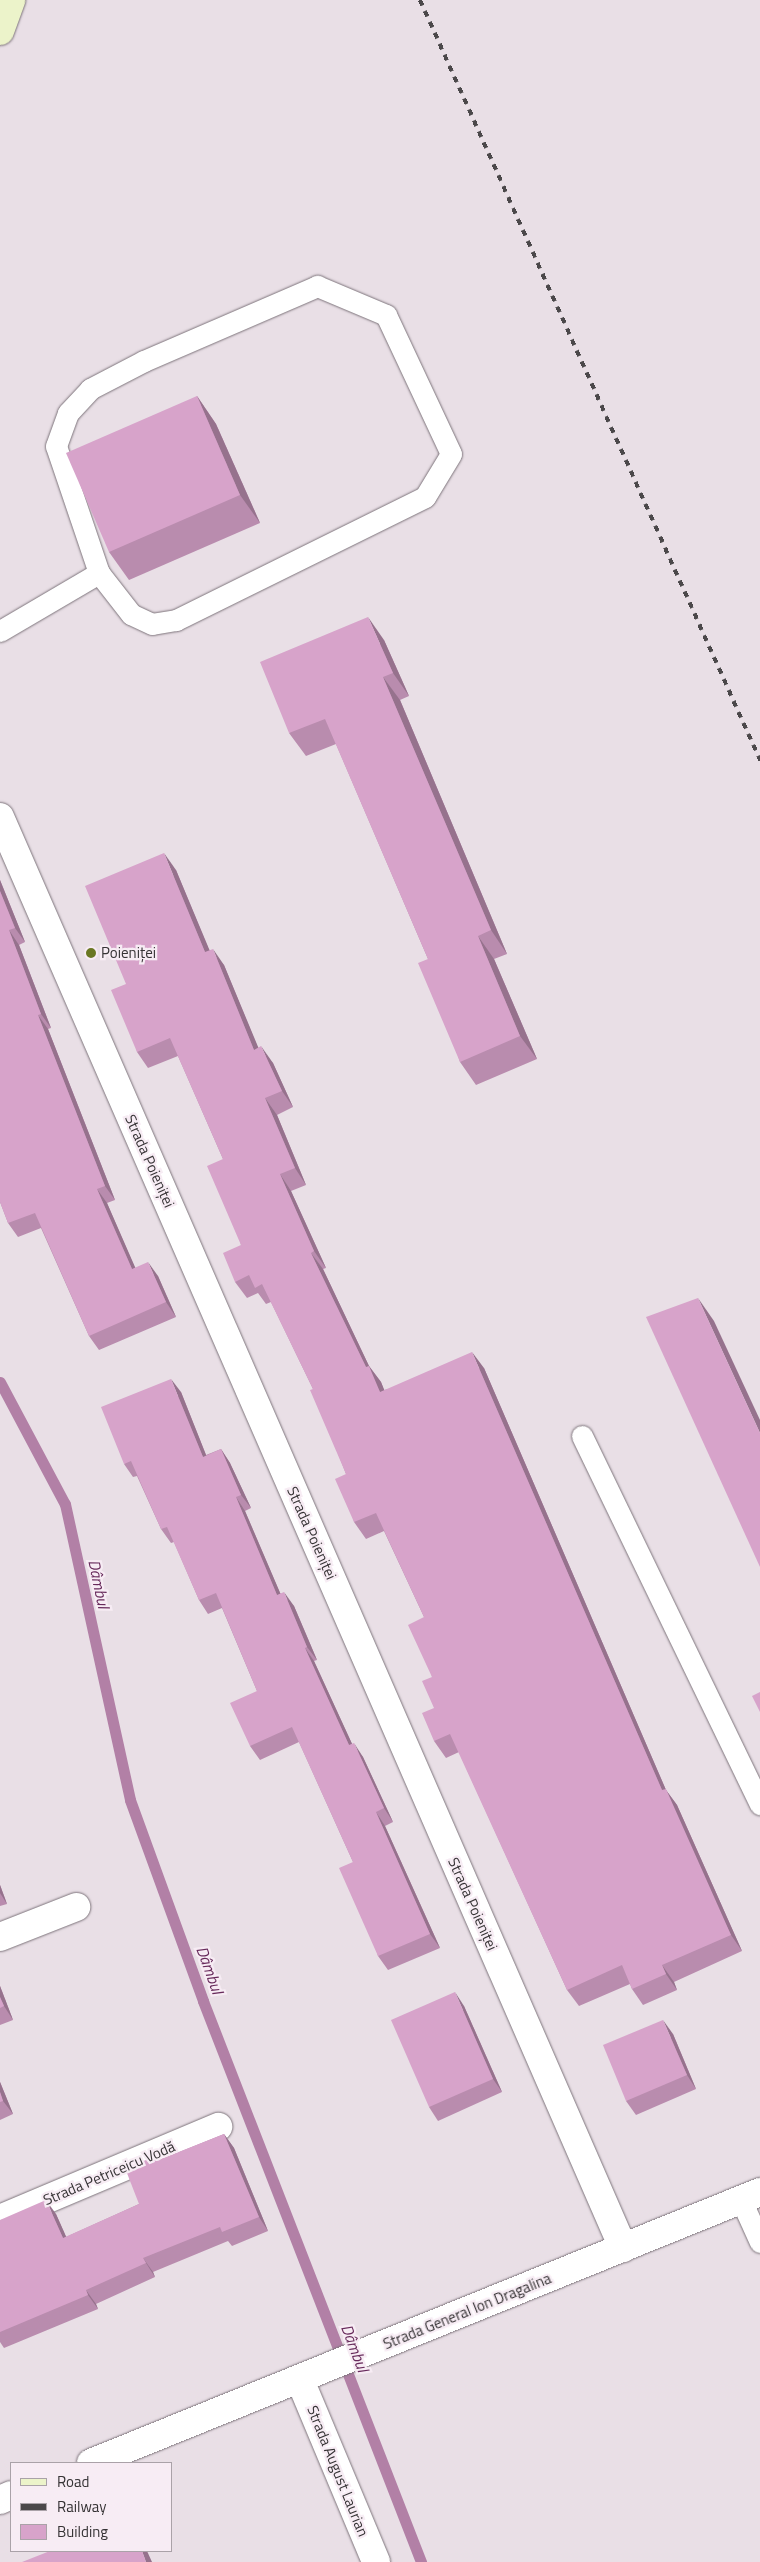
<!DOCTYPE html>
<html>
<head>
<meta charset="utf-8">
<style>
	body { margin:0 }
	#map { position:relative; width:760px; height:2562px; overflow:hidden; background:#e9dfe6; font-family:"Titillium Web",sans-serif }
	div>[style] { position:absolute }
	.stream>* { height:11px; margin:-5.5px; padding:0 5.5px; transform-origin:5.5px; border-radius:5.5px; background:#b280a6 }
	.roads { filter:drop-shadow(0 0 1px #7d747b) drop-shadow(0 0 1px #7d747b) }
	.lane>* { height:21px; margin:-10.5px; padding:0 10.5px; transform-origin:10.5px; border-radius:10.5px; background:#fff }
	.street>* { height:28px; margin:-14px; padding:0 14px; transform-origin:14px; border-radius:14px; background:#fff }
	.secondary>* { height:28px; margin:-14px; padding:0 14px; transform-origin:14px; border-radius:14px; background:#ecf3ca }
	.rail>* { height:4px; margin-top:-2px; transform-origin:0; background:repeating-linear-gradient(90deg,#4b484a 0 6px,transparent 0 12px) }
	.wall>* { inset:0; background:#b98cae }
	.shaded-wall>* { inset:0; background:#96728d }
	.building>* { inset:0; background:#d7a3ca }
	.dots>* { width:14px; height:14px; translate:-50% -50%; box-sizing:border-box; border:2px solid #f7ecf4; border-radius:50% }
	span { translate:-50% -50%; white-space:nowrap; text-align:center; line-height:1.15; -webkit-text-stroke:4.5px #f7ecf4; paint-order:stroke }
	.poi-label { font-size:15px; color:#363335 }
	.left { translate:0 -50%; text-align:left }
	.street-label { font-size:15px; color:#363335 }
	.water-label { font-size:16px; color:#672a5b; font-style:italic }
	.legend { position:absolute; left:10px; top:2462px; width:162px; height:90px; box-sizing:border-box; background:#f7ecf4; border:1px solid #aaa2a8; margin:0; padding:6px 9px; list-style:none; font-size:15px; color:#363335 }
	.legend li { display:flex; align-items:center; gap:10px; height:25px }
	.legend b { width:25px; border:1px solid #aaa2a8 }
</style>
</head>
<body>
<div id="map">
	<div class="stream">
		<div style="left:0;top:1382px;width:138px;rotate:62deg"></div>
		<div style="left:65px;top:1504px;width:303px;rotate:77.6deg"></div>
		<div style="left:130px;top:1800px;width:214px;rotate:70deg"></div>
		<div style="left:203px;top:2001px;width:602px;rotate:68.76deg"></div>
	</div>
	<div class="roads">
		<div class="lane">
			<div style="left:317px;top:286px;width:75px;rotate:22.8deg"></div>
			<div style="left:386px;top:315px;width:153px;rotate:64.9deg"></div>
			<div style="left:451px;top:454px;width:50px;rotate:121.2deg"></div>
			<div style="left:425px;top:497px;width:278px;rotate:153.7deg"></div>
			<div style="left:176px;top:620px;width:24px;rotate:171deg"></div>
			<div style="left:152px;top:624px;width:23px;rotate:-155deg"></div>
			<div style="left:131px;top:614px;width:52px;rotate:-128deg"></div>
			<div style="left:99px;top:573px;width:134px;rotate:-108.7deg"></div>
			<div style="left:56px;top:446px;width:35px;rotate:-70deg"></div>
			<div style="left:68px;top:413px;width:33px;rotate:-47deg"></div>
			<div style="left:90px;top:389px;width:61px;rotate:-27.4deg"></div>
			<div style="left:144px;top:361px;width:189px;rotate:-23.4deg"></div>
			<div style="left:0;top:631px;width:115px;rotate:-30.4deg"></div>
			<div style="left:582px;top:1436px;width:409px;rotate:64.2deg"></div>
			<div style="left:741px;top:2200px;width:46px;rotate:65.7deg"></div>
		</div>
		<div class="street">
			<div style="left:0;top:817px;width:1561px;rotate:66.47deg"></div>
			<div style="left:0;top:1937px;width:82px;rotate:-21.5deg"></div>
			<div style="left:0;top:2219px;width:237px;rotate:-22.9deg"></div>
			<div style="left:300px;top:2380px;width:197px;rotate:67.3deg"></div>
			<div style="left:91px;top:2463px;width:722px;rotate:-22.05deg"></div>
			<div style="left:0;top:2500px;width:12px;rotate:-24deg"></div>
		</div>
		<div class="secondary">
			<div style="left:0;top:31px;width:33px;rotate:-70deg"></div>
		</div>
	</div>
	<div class="rail">
		<div style="left:420px;top:0;width:833px;rotate:65.9deg"></div>
	</div>
	<div class="wall">
		<div style="clip-path:polygon(197px 396px,216px 424px,260px 523px,129px 580px,109px 552px)"></div>
		<div style="clip-path:polygon(384px 640px,409px 696px,400px 700px,507px 954px,494px 959px,537px 1059px,476px 1085px,460px 1062px,428px 959px,336px 744px,306px 756px,289px 733px)"></div>
		<div style="clip-path:polygon(176px 870px,209px 950px,224px 965px,258px 1048px,273px 1063px,293px 1107px,277px 1115px,306px 1185px,291px 1191px,326px 1268px,323px 1269px,369px 1366px,381px 1382px,384px 1390px,484px 1368px,666px 1790px,677px 1805px,742px 1951px,674px 1982px,677px 1990px,643px 2005px,632px 1989px,630px 1984px,579px 2006px,567px 1990px,459px 1752px,446px 1758px,434px 1741px,434px 1708px,432px 1677px,424px 1617px,384px 1531px,366px 1539px,354px 1522px,346px 1474px,313px 1389px,271px 1302px,266px 1304px,258px 1293px,247px 1298px,235px 1282px,241px 1245px,223px 1159px,178px 1056px,148px 1068px,137px 1052px,126px 984px)"></div>
		<div style="clip-path:polygon(0 880px,25px 942px,19px 945px,51px 1028px,48px 1029px,115px 1200px,107px 1203px,135px 1268px,158px 1276px,176px 1317px,99px 1350px,89px 1336px,41px 1228px,18px 1237px,8px 1223px,0 1202px)"></div>
		<div style="clip-path:polygon(181px 1392px,206px 1455px,221px 1449px,230px 1463px,251px 1508px,245px 1511px,280px 1593px,294px 1606px,317px 1660px,314px 1661px,352px 1744px,363px 1757px,393px 1822px,385px 1826px,440px 1948px,388px 1970px,378px 1956px,353px 1862px,299px 1742px,260px 1760px,250px 1746px,257px 1691px,222px 1608px,208px 1614px,199px 1600px,174px 1542px,171px 1543px,161px 1529px,137px 1476px,133px 1477px,124px 1464px)"></div>
		<div style="clip-path:polygon(0 1885px,7px 1904px,0 1906px)"></div>
		<div style="clip-path:polygon(0 1986px,13px 2020px,0 2025px)"></div>
		<div style="clip-path:polygon(464px 2006px,502px 2092px,438px 2121px,429px 2107px)"></div>
		<div style="clip-path:polygon(673px 2034px,696px 2089px,636px 2115px,626px 2101px)"></div>
		<div style="clip-path:polygon(0 2082px,13px 2114px,0 2120px)"></div>
		<div style="clip-path:polygon(224px 2134px,234px 2148px,268px 2231px,232px 2246px,228px 2241px,153px 2272px,155px 2277px,96px 2304px,98px 2309px,4px 2348px,0 2342px,0 2220px,56px 2214px,66px 2237px,139px 2204px,157px 2161px)"></div>
	</div>
	<div class="shaded-wall">
		<div style="clip-path:polygon(197px 396px,216px 424px,260px 523px,240px 495px)"></div>
		<div style="clip-path:polygon(368px 617px,384px 640px,409px 696px,393px 673px)"></div>
		<div style="clip-path:polygon(383px 677px,400px 700px,507px 954px,491px 930px)"></div>
		<div style="clip-path:polygon(164px 853px,176px 870px,217px 968px,205px 952px)"></div>
		<div style="clip-path:polygon(0 880px,25px 942px,15px 928px,0 891px)"></div>
		<div style="clip-path:polygon(9px 930px,19px 945px,51px 1028px,41px 1014px)"></div>
		<div style="clip-path:polygon(478px 936px,494px 959px,537px 1059px,520px 1036px)"></div>
		<div style="clip-path:polygon(213px 949px,224px 965px,266px 1066px,254px 1050px)"></div>
		<div style="clip-path:polygon(38px 1015px,48px 1029px,115px 1200px,105px 1186px)"></div>
		<div style="clip-path:polygon(261px 1046px,273px 1063px,293px 1107px,282px 1091px)"></div>
		<div style="clip-path:polygon(265px 1098px,277px 1115px,306px 1185px,295px 1168px)"></div>
		<div style="clip-path:polygon(280px 1174px,291px 1191px,326px 1268px,314px 1251px)"></div>
		<div style="clip-path:polygon(97px 1189px,107px 1203px,142px 1283px,132px 1269px)"></div>
		<div style="clip-path:polygon(311px 1253px,323px 1269px,369px 1366px,381px 1382px,392px 1409px,380px 1392px,366px 1367px)"></div>
		<div style="clip-path:polygon(148px 1262px,158px 1276px,176px 1317px,166px 1302px)"></div>
		<div style="clip-path:polygon(698px 1298px,714px 1321px,760px 1420px,760px 1433px)"></div>
		<div style="clip-path:polygon(472px 1352px,484px 1368px,666px 1790px,677px 1805px,742px 1951px,731px 1935px,662px 1790px)"></div>
		<div style="clip-path:polygon(171px 1379px,181px 1392px,212px 1470px,203px 1457px)"></div>
		<div style="clip-path:polygon(221px 1449px,230px 1463px,251px 1508px,241px 1495px)"></div>
		<div style="clip-path:polygon(236px 1497px,245px 1511px,287px 1609px,277px 1595px)"></div>
		<div style="clip-path:polygon(284px 1592px,294px 1606px,317px 1660px,307px 1647px)"></div>
		<div style="clip-path:polygon(305px 1648px,314px 1661px,359px 1759px,349px 1745px)"></div>
		<div style="clip-path:polygon(354px 1743px,363px 1757px,393px 1822px,384px 1808px)"></div>
		<div style="clip-path:polygon(376px 1812px,385px 1826px,440px 1948px,430px 1934px)"></div>
		<div style="clip-path:polygon(0 1885px,7px 1904px,0 1893px)"></div>
		<div style="clip-path:polygon(662px 1965px,674px 1982px,677px 1990px,666px 1974px)"></div>
		<div style="clip-path:polygon(0 1986px,13px 2020px,4px 2006px,0 1997px)"></div>
		<div style="clip-path:polygon(455px 1992px,464px 2006px,502px 2092px,493px 2079px)"></div>
		<div style="clip-path:polygon(663px 2020px,673px 2034px,696px 2089px,687px 2075px)"></div>
		<div style="clip-path:polygon(0 2082px,13px 2114px,3px 2101px,0 2092px)"></div>
		<div style="clip-path:polygon(224px 2134px,234px 2148px,268px 2231px,259px 2217px)"></div>
		<div style="clip-path:polygon(46px 2200px,56px 2214px,73px 2252px,63px 2238px)"></div>
		<div style="clip-path:polygon(143px 2258px,153px 2272px,155px 2277px,146px 2263px)"></div>
		<div style="clip-path:polygon(86px 2290px,96px 2304px,98px 2309px,88px 2295px)"></div>
		<div style="clip-path:polygon(142px 2551px,147px 2551px,152px 2562px,146px 2562px)"></div>
	</div>
	<div class="building">
		<div style="clip-path:polygon(197px 396px,240px 495px,109px 552px,66px 453px)"></div>
		<div style="clip-path:polygon(368px 617px,393px 673px,383px 677px,491px 930px,478px 936px,520px 1036px,460px 1062px,418px 963px,428px 959px,325px 719px,289px 733px,260px 662px)"></div>
		<div style="clip-path:polygon(164px 853px,205px 952px,213px 949px,254px 1050px,261px 1046px,282px 1091px,265px 1098px,295px 1168px,280px 1174px,314px 1251px,311px 1253px,366px 1367px,369px 1366px,380px 1392px,472px 1352px,662px 1790px,666px 1789px,731px 1935px,662px 1965px,666px 1974px,632px 1989px,622px 1965px,567px 1990px,450px 1734px,434px 1741px,422px 1713px,434px 1708px,422px 1681px,432px 1677px,408px 1625px,424px 1617px,376px 1513px,354px 1522px,335px 1479px,346px 1474px,310px 1390px,313px 1389px,262px 1284px,255px 1288px,249px 1275px,235px 1282px,223px 1253px,241px 1245px,207px 1166px,223px 1159px,170px 1038px,137px 1052px,111px 990px,126px 984px,85px 886px)"></div>
		<div style="clip-path:polygon(0 891px,15px 928px,9px 930px,41px 1014px,38px 1015px,105px 1186px,97px 1189px,132px 1269px,148px 1262px,166px 1302px,89px 1336px,35px 1213px,8px 1223px,0 1202px)"></div>
		<div style="clip-path:polygon(698px 1298px,760px 1433px,760px 1567px,646px 1317px)"></div>
		<div style="clip-path:polygon(171px 1379px,203px 1457px,221px 1449px,241px 1495px,236px 1497px,277px 1595px,284px 1592px,307px 1647px,305px 1648px,349px 1745px,354px 1743px,384px 1808px,376px 1812px,430px 1934px,378px 1956px,339px 1868px,353px 1862px,292px 1727px,250px 1746px,230px 1703px,257px 1691px,216px 1593px,199px 1600px,167px 1527px,161px 1529px,131px 1461px,124px 1464px,101px 1407px)"></div>
		<div style="clip-path:polygon(760px 1692px,760px 1712px,752px 1696px)"></div>
		<div style="clip-path:polygon(455px 1992px,493px 2079px,429px 2107px,391px 2020px)"></div>
		<div style="clip-path:polygon(0 1997px,4px 2006px,0 2008px)"></div>
		<div style="clip-path:polygon(663px 2020px,687px 2075px,626px 2101px,603px 2045px)"></div>
		<div style="clip-path:polygon(0 2092px,3px 2101px,0 2102px)"></div>
		<div style="clip-path:polygon(224px 2134px,259px 2217px,222px 2232px,220px 2227px,143px 2258px,146px 2263px,86px 2290px,88px 2295px,0 2332px,0 2220px,46px 2200px,63px 2238px,139px 2204px,125px 2168px,154px 2157px,156px 2161px)"></div>
		<div style="clip-path:polygon(50px 2551px,142px 2551px,146px 2562px,22px 2562px)"></div>
	</div>
	<div class="dots">
		<div style="left:91px;top:953px;background:#6a7723"></div>
	</div>
	<div class="poi-label">
		<span class="left" style="left:101px;top:953px">Poieniței</span>
	</div>
	<div class="street-label">
		<span style="left:150px;top:1161px;rotate:66deg">Strada Poieniței</span>
		<span style="left:312px;top:1533px;rotate:66deg">Strada Poieniței</span>
		<span style="left:473px;top:1904px;rotate:66deg">Strada Poieniței</span>
		<span style="left:109px;top:2173px;rotate:-23deg">Strada Petriceicu Vodă</span>
		<span style="left:467px;top:2311px;rotate:-22deg">Strada General Ion Dragalina</span>
		<span style="left:338px;top:2471px;rotate:68deg">Strada August Laurian</span>
	</div>
	<div class="water-label">
		<span style="left:99px;top:1584px;rotate:78deg">Dâmbul</span>
		<span style="left:210px;top:1970px;rotate:70deg">Dâmbul</span>
		<span style="left:355px;top:2348px;rotate:69deg">Dâmbul</span>
	</div>
	<ul class="legend">
	<li><b style="height:6px;background:#ecf3ca"></b>Road</li>
	<li><b style="height:6px;background:#4b484a"></b>Railway</li>
	<li><b style="height:14px;background:#d7a3ca"></b>Building</li>
	</ul>
</div>
</body>
</html>
